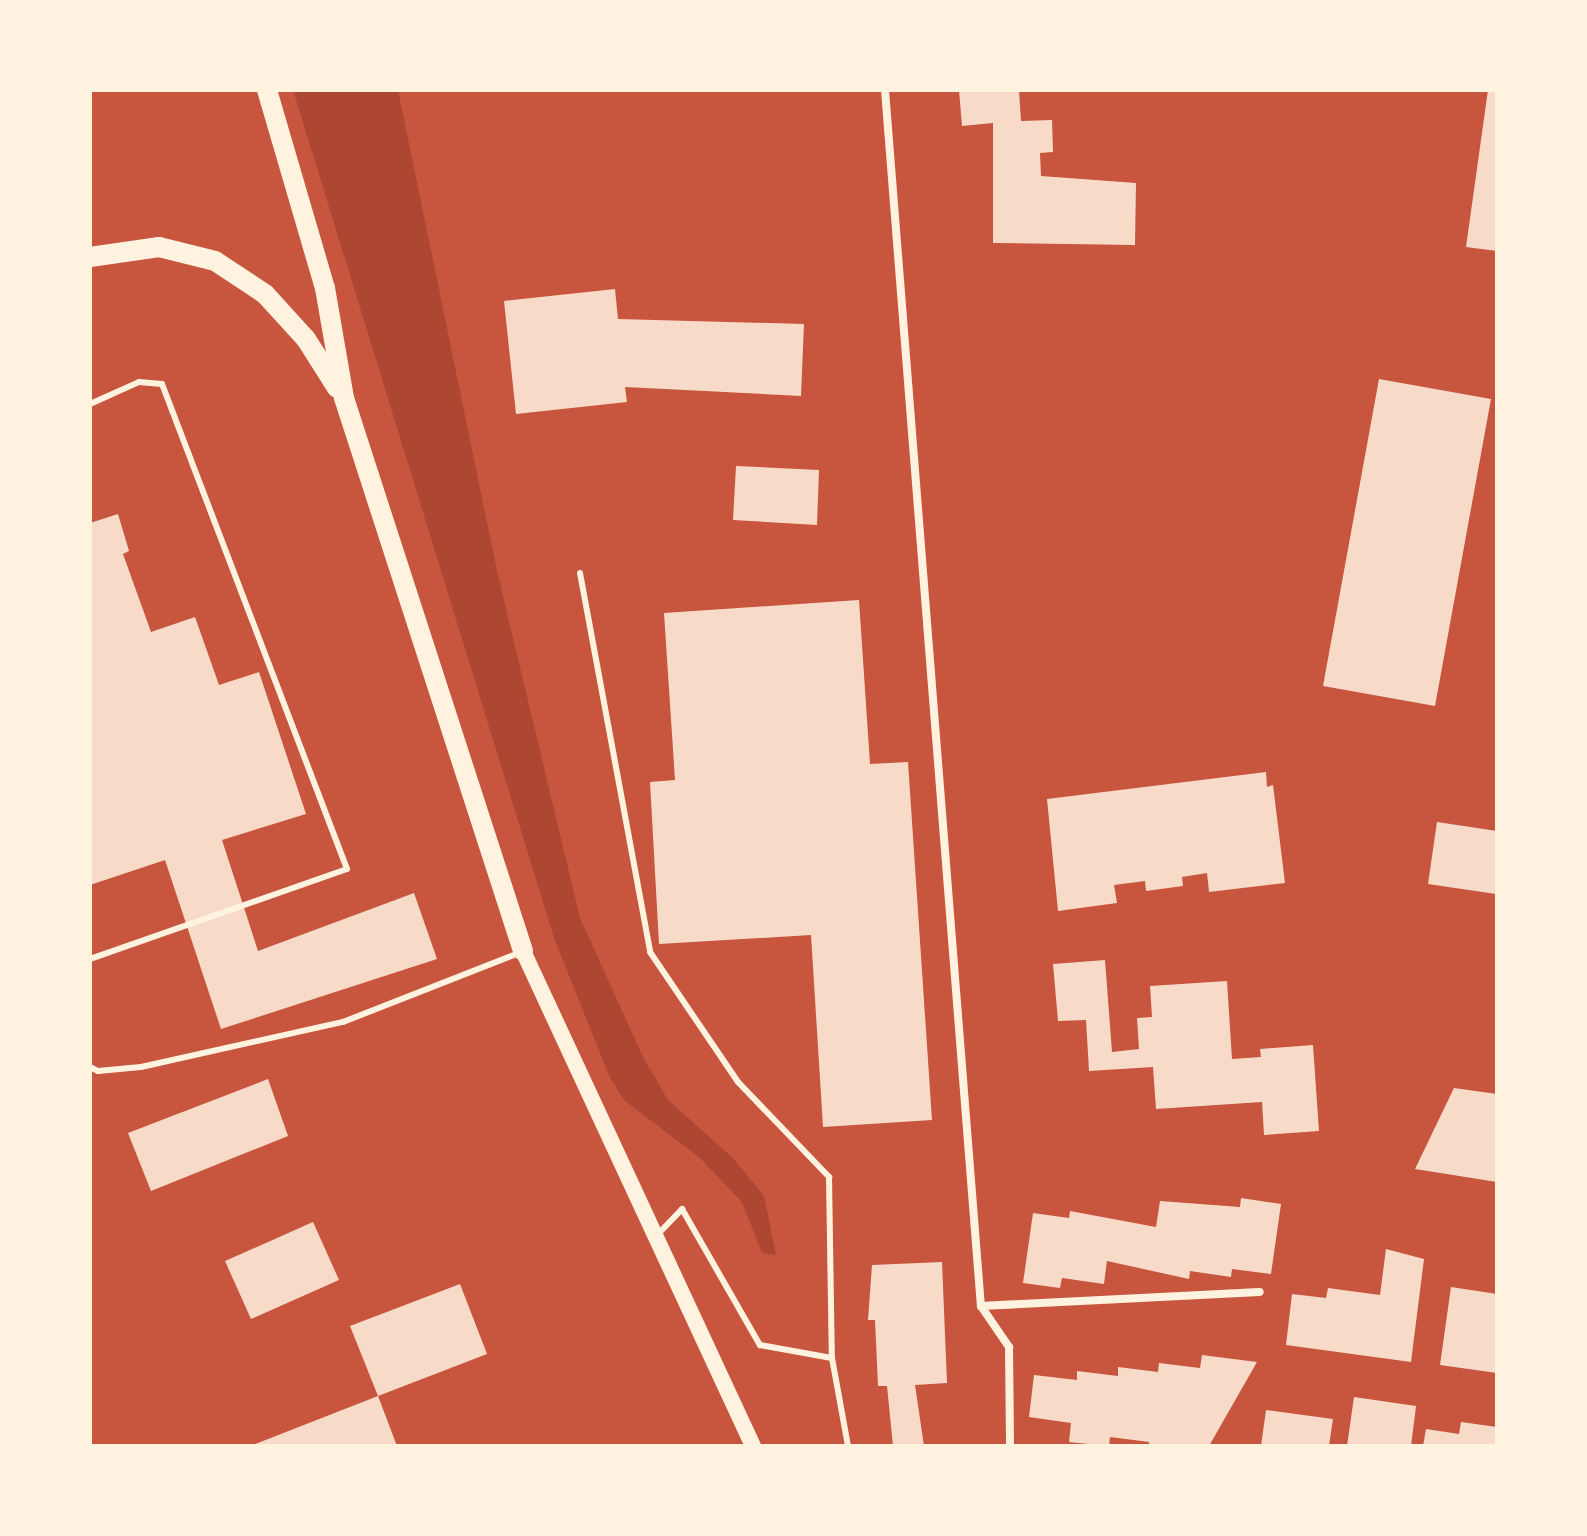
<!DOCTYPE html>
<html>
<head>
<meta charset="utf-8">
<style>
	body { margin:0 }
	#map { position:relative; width:1587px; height:1536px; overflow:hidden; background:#c8553d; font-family:"Fira Sans",sans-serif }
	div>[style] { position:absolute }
	.green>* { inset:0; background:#ae4732 }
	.building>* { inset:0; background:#f7dbc8 }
	.service>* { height:6px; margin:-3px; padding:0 3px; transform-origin:3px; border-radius:3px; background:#fff3e0 }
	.minor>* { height:8px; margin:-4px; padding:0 4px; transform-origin:4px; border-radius:4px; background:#fff3e0 }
	.secondary>* { height:16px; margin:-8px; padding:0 8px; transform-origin:8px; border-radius:8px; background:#fff3e0 }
	.primary>* { height:20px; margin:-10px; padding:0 10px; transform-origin:10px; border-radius:10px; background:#fff3e0 }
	span { translate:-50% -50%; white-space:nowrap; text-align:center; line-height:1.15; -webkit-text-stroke:8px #fff3e0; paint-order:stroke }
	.frame { position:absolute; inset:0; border:92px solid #fff3e0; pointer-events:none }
</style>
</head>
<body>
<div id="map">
	<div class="green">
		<div style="clip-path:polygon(293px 90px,398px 90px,497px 571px,580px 918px,643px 1057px,668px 1100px,733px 1158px,764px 1196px,776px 1255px,762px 1253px,742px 1202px,700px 1158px,624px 1100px,610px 1078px,554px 938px)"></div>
	</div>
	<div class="building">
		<div style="clip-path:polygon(959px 90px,1019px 90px,1021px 121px,1052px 120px,1053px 152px,1040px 153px,1041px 176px,1136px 183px,1135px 245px,993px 243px,993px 123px,962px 126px)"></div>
		<div style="clip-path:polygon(1488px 90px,1497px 90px,1497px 251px,1466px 247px)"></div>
		<div style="clip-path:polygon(615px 289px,618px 319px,804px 324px,801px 396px,625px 387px,627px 402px,516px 414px,504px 301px)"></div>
		<div style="clip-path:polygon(1379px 379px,1491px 399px,1435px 706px,1323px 686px)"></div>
		<div style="clip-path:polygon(736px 466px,819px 470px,817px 525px,733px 520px)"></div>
		<div style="clip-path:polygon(118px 514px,129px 551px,123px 554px,151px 632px,195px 617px,219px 685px,259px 672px,306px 814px,222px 840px,258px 951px,414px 893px,437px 959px,221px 1029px,165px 860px,90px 885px,90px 523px)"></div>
		<div style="clip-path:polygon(859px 600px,870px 764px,908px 762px,932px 1120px,823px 1127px,811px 935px,659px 944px,650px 782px,675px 780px,664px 613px)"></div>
		<div style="clip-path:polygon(1266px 772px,1267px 787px,1273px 785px,1285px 883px,1209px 892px,1207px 873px,1182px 877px,1183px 886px,1146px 891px,1145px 881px,1114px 885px,1117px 903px,1058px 911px,1047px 799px)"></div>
		<div style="clip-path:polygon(1437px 822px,1497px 831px,1496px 894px,1428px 884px)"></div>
		<div style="clip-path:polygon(1105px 960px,1112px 1052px,1139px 1049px,1137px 1018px,1152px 1017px,1150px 986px,1227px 981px,1232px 1059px,1261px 1057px,1260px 1049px,1313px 1045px,1319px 1131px,1264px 1135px,1262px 1102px,1156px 1109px,1153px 1067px,1089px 1071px,1086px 1020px,1058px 1021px,1053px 964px)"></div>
		<div style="clip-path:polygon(268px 1079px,288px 1136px,151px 1191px,128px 1133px)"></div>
		<div style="clip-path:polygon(1454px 1088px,1497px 1094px,1497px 1182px,1415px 1169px)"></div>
		<div style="clip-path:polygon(1241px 1198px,1281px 1204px,1271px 1274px,1232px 1269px,1231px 1277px,1190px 1271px,1189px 1279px,1107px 1261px,1104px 1284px,1062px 1278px,1060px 1288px,1023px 1283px,1033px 1213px,1069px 1218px,1070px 1211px,1156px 1227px,1160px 1201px,1240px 1207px)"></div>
		<div style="clip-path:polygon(313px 1222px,339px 1280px,251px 1319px,225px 1261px)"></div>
		<div style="clip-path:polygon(1386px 1249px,1424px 1259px,1411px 1362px,1286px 1345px,1292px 1294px,1326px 1298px,1328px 1288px,1380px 1295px)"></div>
		<div style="clip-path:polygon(942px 1262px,947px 1383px,915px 1385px,924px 1446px,893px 1446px,887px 1386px,878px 1386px,875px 1320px,868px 1320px,872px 1265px)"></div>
		<div style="clip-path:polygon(460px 1284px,487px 1354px,378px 1396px,350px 1326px)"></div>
		<div style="clip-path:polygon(1451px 1287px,1497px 1294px,1497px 1373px,1440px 1365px)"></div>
		<div style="clip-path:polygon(1202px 1355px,1257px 1362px,1209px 1446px,1149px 1446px,1149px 1442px,1110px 1437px,1109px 1446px,1069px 1442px,1071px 1423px,1029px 1417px,1034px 1375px,1077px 1380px,1077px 1371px,1118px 1376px,1118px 1367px,1158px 1372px,1159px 1363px,1200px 1368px)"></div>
		<div style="clip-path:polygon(378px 1396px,397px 1446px,250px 1446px)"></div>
		<div style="clip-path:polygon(1354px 1397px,1416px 1406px,1411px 1446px,1347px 1446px)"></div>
		<div style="clip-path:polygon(1266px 1410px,1333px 1419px,1329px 1446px,1261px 1446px)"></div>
		<div style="clip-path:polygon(1461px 1422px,1497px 1427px,1497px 1446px,1423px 1446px,1426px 1429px,1459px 1434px)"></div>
	</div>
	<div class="service">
		<div style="left:90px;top:404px;width:54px;rotate:-24.2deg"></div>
		<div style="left:139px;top:382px;width:23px;rotate:5deg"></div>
		<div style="left:162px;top:384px;width:519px;rotate:69.12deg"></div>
		<div style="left:347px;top:869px;width:272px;rotate:160.7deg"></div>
		<div style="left:580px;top:573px;width:385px;rotate:79.5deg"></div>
		<div style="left:650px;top:952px;width:157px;rotate:55.9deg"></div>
		<div style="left:738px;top:1082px;width:132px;rotate:46.2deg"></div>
		<div style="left:829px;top:1177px;width:181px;rotate:89.1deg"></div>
		<div style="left:832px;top:1358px;width:89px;rotate:79.7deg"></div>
		<div style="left:90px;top:1067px;width:9px;rotate:27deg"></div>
		<div style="left:98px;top:1071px;width:43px;rotate:-5.3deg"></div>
		<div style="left:141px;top:1067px;width:207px;rotate:-12.6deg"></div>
		<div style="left:343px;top:1022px;width:189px;rotate:-21.4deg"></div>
		<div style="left:658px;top:1234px;width:35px;rotate:-46deg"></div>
		<div style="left:682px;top:1209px;width:157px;rotate:60.2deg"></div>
		<div style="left:760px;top:1345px;width:73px;rotate:10.2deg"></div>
	</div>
	<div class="minor">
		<div style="left:885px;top:90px;width:1220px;rotate:85.49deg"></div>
		<div style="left:981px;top:1306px;width:50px;rotate:55.7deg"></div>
		<div style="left:1009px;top:1347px;width:99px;rotate:89.4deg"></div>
		<div style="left:981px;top:1306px;width:279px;rotate:-2.9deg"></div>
	</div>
	<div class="secondary">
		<div style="left:523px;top:951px;width:546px;rotate:65.08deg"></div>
	</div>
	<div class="primary">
		<div style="left:267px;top:90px;width:206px;rotate:73.7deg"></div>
		<div style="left:325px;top:288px;width:112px;rotate:80.2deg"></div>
		<div style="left:344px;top:398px;width:581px;rotate:72.06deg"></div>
		<div style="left:90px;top:257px;width:70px;rotate:-8.2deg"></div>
		<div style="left:159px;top:247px;width:58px;rotate:14deg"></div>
		<div style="left:215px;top:261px;width:60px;rotate:33.4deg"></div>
		<div style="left:265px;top:294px;width:61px;rotate:47.7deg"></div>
		<div style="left:306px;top:339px;width:58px;rotate:57.7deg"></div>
	</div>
	<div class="frame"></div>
</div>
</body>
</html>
